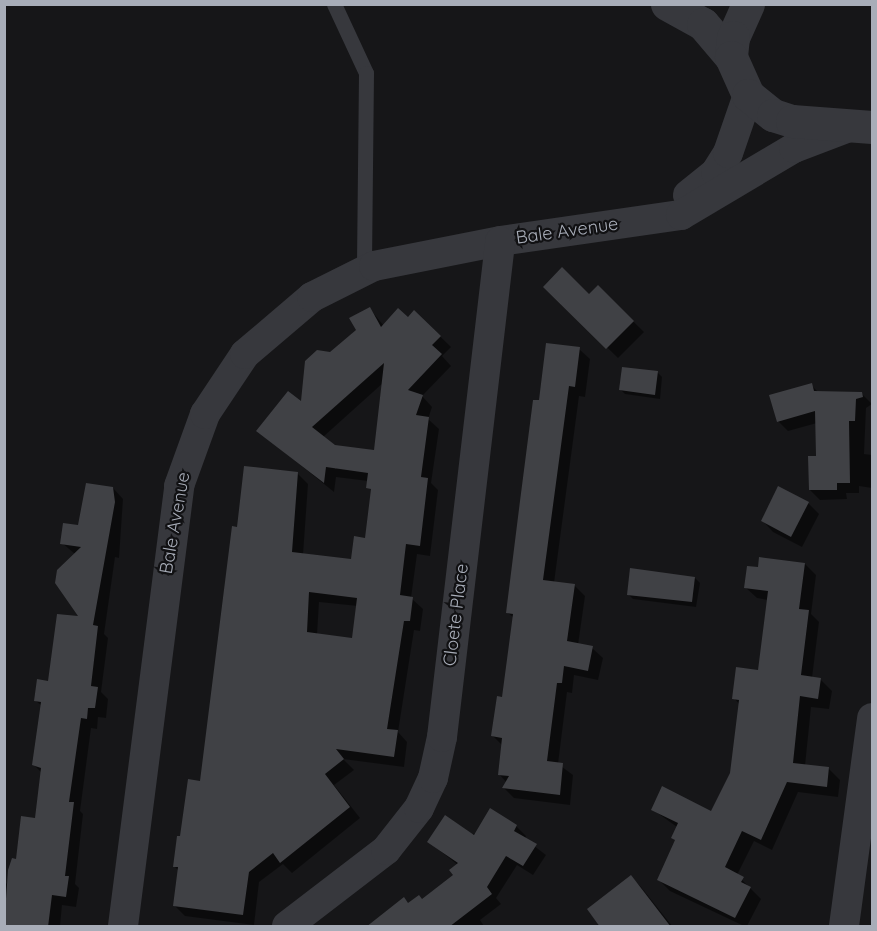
<!DOCTYPE html>
<html>
<head>
<meta charset="utf-8">
<style>
	body { margin:0 }
	#map { position:relative; width:877px; height:931px; overflow:hidden; background:#161618; font-family:Quicksand,sans-serif }
	div>[style] { position:absolute }
	.shadow>* { inset:0; background:#0007 }
	.building>* { inset:0; background:#404145 }
	.service>* { height:15px; margin:-7.5px; padding:0 7.5px; transform-origin:7.5px; border-radius:7.5px; background:#37383d }
	.minor>* { height:30px; margin:-15px; padding:0 15px; transform-origin:15px; border-radius:15px; background:#37383d }
	.tertiary>* { height:33px; margin:-16.5px; padding:0 16.5px; transform-origin:16.5px; border-radius:16.5px; background:#37383d }
	span { translate:-50% -50%; white-space:nowrap; text-align:center; line-height:1.15; -webkit-text-stroke:4.5px #111113; paint-order:stroke }
	.street-label { font-size:18px; color:#a8adb8 }
	.frame { position:absolute; inset:0; border:6px solid #a8adb8; pointer-events:none }
</style>
</head>
<body>
<div id="map">
	<div class="shadow">
		<div style="clip-path:polygon(545px 287px,589px 296px,598px 287px,644px 332px,618px 358px)"></div>
		<div style="clip-path:polygon(evenodd,370px 309px,384px 326px,408px 319px,415px 312px,451px 347px,442px 356px,451px 366px,422px 396px,432px 407px,428px 419px,439px 429px,431px 483px,438px 490px,430px 556px,417px 554px,411px 598px,423px 609px,420px 631px,414px 630px,398px 732px,407px 742px,404px 767px,343px 759px,354px 770px,334px 785px,360px 818px,292px 873px,283px 864px,259px 882px,254px 925px,185px 916px,175px 906px,179px 871px,174px 866px,201px 783px,239px 528px,297px 473px,308px 484px,303px 555px,352px 561px,366px 539px,372px 492px,368px 481px,336px 477px,334px 492px,258px 431px,302px 404px,330px 354px,358px 330px,370px 309px,383px 383px,375px 451px,334px 447px,323px 437px,383px 383px,370px 309px,319px 602px,358px 606px,354px 640px,317px 635px,319px 602px)"></div>
		<div style="clip-path:polygon(579px 349px,590px 359px,585px 397px,579px 396px,554px 583px,574px 585px,585px 596px,578px 645px,592px 648px,603px 658px,598px 680px,574px 675px,572px 693px,567px 692px,558px 764px,573px 775px,570px 805px,514px 798px,504px 788px,507px 783px,499px 774px,503px 746px,493px 736px,504px 699px,514px 618px,508px 613px,540px 402px)"></div>
		<div style="clip-path:polygon(657px 372px,662px 377px,660px 399px,625px 394px,620px 389px)"></div>
		<div style="clip-path:polygon(811px 385px,819px 393px,861px 393px,872px 404px,866px 408px,864px 454px,872px 455px,872px 488px,859px 486px,859px 493px,846px 493px,847px 499px,820px 500px,810px 490px,817px 457px,817px 423px,788px 431px,778px 421px)"></div>
		<div style="clip-path:polygon(113px 488px,123px 499px,119px 558px,115px 557px,104px 634px,108px 638px,101px 692px,108px 699px,106px 718px,98px 717px,97px 729px,91px 728px,80px 811px,83px 814px,75px 884px,79px 888px,76px 907px,62px 905px,60px 926px,4px 926px,4px 889px,37px 819px,42px 773px,33px 764px,42px 706px,36px 701px,50px 683px,81px 617px,75px 554px,62px 543px)"></div>
		<div style="clip-path:polygon(808px 503px,819px 514px,802px 547px,773px 532px,763px 521px)"></div>
		<div style="clip-path:polygon(805px 564px,816px 575px,811px 614px,819px 622px,812px 678px,820px 679px,832px 691px,829px 709px,811px 707px,805px 766px,828px 768px,840px 780px,838px 797px,798px 792px,772px 850px,754px 841px,737px 875px,761px 899px,747px 926px,744px 926px,670px 891px,659px 880px,676px 841px,677px 827px,652px 809px,712px 813px,732px 773px,740px 705px,734px 698px,760px 671px,768px 600px,757px 598px,745px 587px,759px 569px)"></div>
		<div style="clip-path:polygon(695px 578px,700px 583px,696px 607px,633px 599px,628px 594px)"></div>
		<div style="clip-path:polygon(516px 826px,526px 836px,525px 839px,546px 855px,533px 875px,517px 865px,496px 898px,501px 904px,480px 920px,484px 926px,370px 926px,423px 901px,455px 875px,458px 865px,429px 842px)"></div>
		<div style="clip-path:polygon(631px 877px,641px 887px,672px 926px,597px 926px)"></div>
	</div>
	<div class="building">
		<div style="clip-path:polygon(562px 267px,589px 294px,598px 285px,634px 321px,606px 349px,543px 287px)"></div>
		<div style="clip-path:polygon(evenodd,370px 307px,381px 327px,398px 308px,408px 317px,414px 310px,441px 336px,432px 345px,442px 354px,408px 390px,423px 395px,416px 415px,429px 417px,421px 477px,428px 478px,420px 546px,406px 544px,400px 595px,413px 597px,410px 621px,404px 621px,387px 729px,398px 730px,394px 757px,336px 749px,344px 759px,325px 774px,350px 807px,280px 863px,273px 853px,249px 872px,243px 915px,173px 906px,178px 867px,173px 867px,177px 836px,180px 836px,188px 779px,200px 781px,232px 526px,237px 527px,244px 466px,298px 472px,292px 552px,351px 559px,354px 536px,365px 538px,371px 489px,366px 488px,368px 473px,326px 467px,324px 483px,256px 431px,288px 391px,301px 401px,305px 361px,317px 350px,330px 352px,356px 330px,349px 318px,370px 307px,384px 363px,374px 450px,335px 445px,312px 427px,384px 363px,370px 307px,309px 592px,357px 598px,352px 638px,307px 632px,309px 592px)"></div>
		<div style="clip-path:polygon(546px 343px,580px 347px,575px 387px,569px 386px,543px 580px,575px 584px,567px 641px,593px 646px,588px 671px,564px 666px,562px 683px,557px 683px,547px 761px,563px 763px,560px 795px,502px 788px,509px 776px,498px 775px,502px 738px,491px 736px,497px 696px,502px 697px,513px 614px,506px 613px,520px 501px,533px 400px,539px 400px)"></div>
		<div style="clip-path:polygon(622px 367px,658px 371px,655px 395px,619px 390px)"></div>
		<div style="clip-path:polygon(812px 383px,814px 391px,862px 392px,863px 397px,856px 399px,855px 421px,849px 421px,850px 483px,837px 483px,837px 490px,809px 490px,808px 456px,816px 456px,815px 411px,777px 422px,769px 395px)"></div>
		<div style="clip-path:polygon(86px 483px,113px 487px,115px 502px,93px 625px,98px 626px,91px 686px,98px 687px,95px 708px,88px 708px,87px 719px,81px 718px,69px 802px,74px 802px,65px 876px,69px 876px,66px 897px,52px 895px,48px 927px,4px 927px,8px 870px,12px 858px,16px 859px,21px 816px,35px 818px,41px 768px,32px 765px,41px 702px,34px 701px,37px 679px,48px 681px,57px 614px,78px 616px,55px 583px,57px 570px,81px 547px,60px 544px,63px 523px,78px 525px)"></div>
		<div style="clip-path:polygon(778px 486px,809px 502px,791px 537px,761px 521px)"></div>
		<div style="clip-path:polygon(759px 557px,805px 563px,799px 609px,809px 610px,801px 675px,821px 678px,818px 699px,800px 696px,793px 763px,829px 767px,827px 787px,787px 782px,761px 840px,742px 831px,725px 867px,744px 877px,741px 882px,751px 887px,735px 918px,657px 880px,675px 840px,671px 838px,678px 823px,651px 810px,662px 786px,711px 811px,730px 773px,739px 700px,732px 699px,736px 667px,758px 670px,768px 591px,744px 588px,747px 566px,758px 567px)"></div>
		<div style="clip-path:polygon(630px 568px,695px 577px,692px 602px,627px 595px)"></div>
		<div style="clip-path:polygon(490px 808px,517px 825px,514px 831px,537px 844px,523px 866px,506px 856px,487px 887px,492px 894px,449px 927px,366px 927px,404px 897px,408px 903px,419px 895px,422px 899px,453px 875px,449px 870px,458px 863px,427px 842px,445px 815px,474px 835px)"></div>
		<div style="clip-path:polygon(631px 875px,671px 927px,600px 927px,587px 909px)"></div>
	</div>
	<div class="service">
		<div style="left:334px;top:4px;width:76px;rotate:65.1deg"></div>
		<div style="left:366px;top:73px;width:198px;rotate:90.6deg"></div>
	</div>
	<div class="minor">
		<div style="left:688px;top:195px;width:36px;rotate:-39deg"></div>
		<div style="left:716px;top:172px;width:22px;rotate:-58deg"></div>
		<div style="left:728px;top:153px;width:61px;rotate:-71deg"></div>
		<div style="left:123px;top:926px;width:444px;rotate:-82.7deg"></div>
		<div style="left:179px;top:486px;width:77px;rotate:-70.1deg"></div>
		<div style="left:205px;top:414px;width:72px;rotate:-56.3deg"></div>
		<div style="left:245px;top:354px;width:88px;rotate:-40.4deg"></div>
		<div style="left:312px;top:297px;width:69px;rotate:-26.6deg"></div>
		<div style="left:374px;top:266px;width:128px;rotate:-11.2deg"></div>
		<div style="left:500px;top:241px;width:183px;rotate:-8.2deg"></div>
		<div style="left:681px;top:215px;width:131px;rotate:-30.7deg"></div>
		<div style="left:794px;top:148px;width:59px;rotate:-20.9deg"></div>
		<div style="left:287px;top:926px;width:125px;rotate:-37.5deg"></div>
		<div style="left:386px;top:850px;width:53px;rotate:-51.8deg"></div>
		<div style="left:419px;top:808px;width:33px;rotate:-65deg"></div>
		<div style="left:433px;top:778px;width:42px;rotate:-77.6deg"></div>
		<div style="left:442px;top:737px;width:499px;rotate:-83.3deg"></div>
		<div style="left:844px;top:926px;width:210px;rotate:-82.3deg"></div>
	</div>
	<div class="tertiary">
		<div style="left:667px;top:4px;width:41px;rotate:29.1deg"></div>
		<div style="left:703px;top:24px;width:43px;rotate:49.7deg"></div>
		<div style="left:748px;top:4px;width:36px;rotate:114deg"></div>
		<div style="left:733px;top:37px;width:20px;rotate:96deg"></div>
		<div style="left:731px;top:57px;width:42px;rotate:65.9deg"></div>
		<div style="left:748px;top:95px;width:32px;rotate:39deg"></div>
		<div style="left:773px;top:115px;width:20px;rotate:18deg"></div>
		<div style="left:792px;top:121px;width:80px;rotate:4.3deg"></div>
	</div>
	<div class="street-label">
		<span style="left:567px;top:231px;rotate:-8deg">Bale Avenue</span>
		<span style="left:175px;top:523px;rotate:-80deg">Bale Avenue</span>
		<span style="left:456px;top:615px;rotate:-83deg">Cloete Place</span>
	</div>
	<div class="frame"></div>
</div>
</body>
</html>
